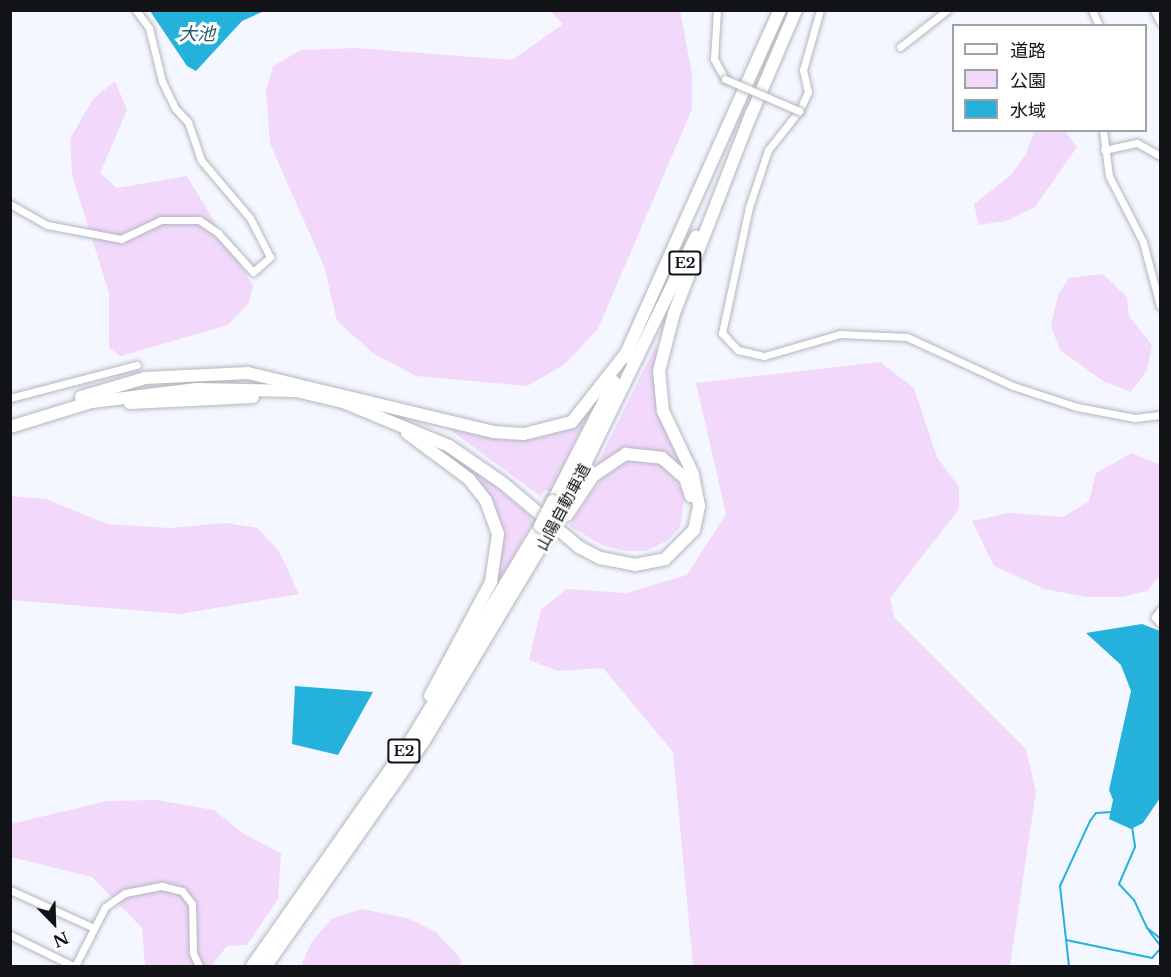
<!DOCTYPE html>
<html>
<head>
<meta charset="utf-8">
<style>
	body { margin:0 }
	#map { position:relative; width:1171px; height:977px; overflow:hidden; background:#f4f7ff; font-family:"Libre Baskerville","Noto Sans JP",serif }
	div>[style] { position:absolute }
	.green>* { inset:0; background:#f2d9fc }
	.water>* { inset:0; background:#24b2dc }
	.stream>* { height:2px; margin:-1px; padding:0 1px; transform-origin:1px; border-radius:1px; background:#24b2dc }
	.roads { filter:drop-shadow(0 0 2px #b3b6be) drop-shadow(0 0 2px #b3b6be) }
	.street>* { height:7px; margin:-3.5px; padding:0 3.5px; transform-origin:3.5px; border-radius:3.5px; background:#fff }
	.highway>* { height:12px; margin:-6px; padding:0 6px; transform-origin:6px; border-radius:6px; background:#fff }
	.bridges { filter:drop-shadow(0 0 2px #b3b6be) drop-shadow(0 0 2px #b3b6be) }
	.street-bridge>* { height:7px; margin:-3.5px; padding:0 3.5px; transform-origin:3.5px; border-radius:3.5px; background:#fff }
	.highway-bridge>* { height:12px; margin:-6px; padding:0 6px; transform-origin:6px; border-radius:6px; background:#fff }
	span { translate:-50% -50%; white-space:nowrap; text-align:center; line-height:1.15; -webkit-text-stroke:6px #fff; paint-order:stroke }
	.shield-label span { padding:2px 4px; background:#fff; border:2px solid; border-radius:4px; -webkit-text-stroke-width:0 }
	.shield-label { font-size:15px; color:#121316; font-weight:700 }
	.street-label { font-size:16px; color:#121316 }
	.water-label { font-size:18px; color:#265b6d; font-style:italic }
	.frame { position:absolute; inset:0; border:12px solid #121316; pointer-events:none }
	.legend { position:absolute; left:952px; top:24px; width:195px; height:108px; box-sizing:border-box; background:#fff; border:2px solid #a0a1a2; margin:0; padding:8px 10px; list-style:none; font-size:18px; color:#121316 }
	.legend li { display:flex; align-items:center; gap:12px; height:30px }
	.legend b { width:30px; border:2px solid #a0a1a2 }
	.north { position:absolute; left:24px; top:893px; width:60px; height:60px; -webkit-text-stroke:4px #fff; paint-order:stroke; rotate:157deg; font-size:16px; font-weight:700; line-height:24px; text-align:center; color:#121316 }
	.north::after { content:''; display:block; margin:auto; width:21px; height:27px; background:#121316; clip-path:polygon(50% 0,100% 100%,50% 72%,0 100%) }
</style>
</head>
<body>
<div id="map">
	<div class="green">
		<div style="clip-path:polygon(680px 10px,692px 74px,692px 109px,598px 329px,564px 365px,527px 386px,416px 376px,373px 353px,337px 321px,324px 266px,270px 144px,266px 90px,273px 66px,301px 50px,355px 48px,512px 60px,563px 24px,550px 11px)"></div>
		<div style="clip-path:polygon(115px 81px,127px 110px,100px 173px,117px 188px,187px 176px,253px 286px,249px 303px,228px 325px,121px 356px,109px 348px,109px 293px,72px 175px,70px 139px,93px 99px)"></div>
		<div style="clip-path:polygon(1035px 130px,1065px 131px,1077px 147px,1035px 207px,1006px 221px,979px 225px,974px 204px,1011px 175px,1026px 154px)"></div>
		<div style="clip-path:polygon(1103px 274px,1127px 297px,1129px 316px,1152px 345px,1147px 370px,1131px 392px,1103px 381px,1060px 350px,1051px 326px,1058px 295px,1069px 278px)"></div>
		<div style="clip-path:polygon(655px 347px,658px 350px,655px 368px,684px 463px,680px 466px,668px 456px,642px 448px,618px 452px,597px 465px)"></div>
		<div style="clip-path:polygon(880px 362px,914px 388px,937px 457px,959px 487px,959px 509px,890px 598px,894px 617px,1026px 749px,1036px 792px,1010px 966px,693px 966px,673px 752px,603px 668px,558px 671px,529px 660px,541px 609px,567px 589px,626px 593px,687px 575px,726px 514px,696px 383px)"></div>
		<div style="clip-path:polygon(591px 410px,551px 492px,545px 490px,540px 496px,445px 426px,535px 439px,561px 432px)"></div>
		<div style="clip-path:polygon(435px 447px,473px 467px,530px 516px,532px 522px,502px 580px,496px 577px,502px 550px,496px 514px)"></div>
		<div style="clip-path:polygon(1132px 453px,1160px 465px,1160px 576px,1147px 591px,1122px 597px,1087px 597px,1044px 589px,994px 566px,972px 521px,1008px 513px,1063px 517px,1089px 501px,1096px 473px)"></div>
		<div style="clip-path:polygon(646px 459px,665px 465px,685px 494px,680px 527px,667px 541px,646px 551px,625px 551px,604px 546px,569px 526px,602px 477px,623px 462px)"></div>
		<div style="clip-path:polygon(10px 496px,46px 499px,107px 524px,170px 528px,226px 523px,257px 528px,279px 551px,299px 594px,180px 614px,11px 600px)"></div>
		<div style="clip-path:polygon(156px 800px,214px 810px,244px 834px,281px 853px,278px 899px,247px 945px,227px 946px,211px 966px,145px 966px,142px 928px,92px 877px,11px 857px,11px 824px,107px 801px)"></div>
		<div style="clip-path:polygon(361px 909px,407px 918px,436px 932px,461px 959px,461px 966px,301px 966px,311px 943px,331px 919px)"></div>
	</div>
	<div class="water">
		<div style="clip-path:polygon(150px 11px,264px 11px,242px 21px,196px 71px,187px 66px)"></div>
		<div style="clip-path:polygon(1142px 624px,1160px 631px,1160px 798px,1143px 823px,1131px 829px,1109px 819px,1113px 800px,1109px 790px,1131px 691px,1121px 665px,1086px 633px)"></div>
		<div style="clip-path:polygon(295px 686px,373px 692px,338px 755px,292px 744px)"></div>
	</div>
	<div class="stream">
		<div style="left:1132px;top:827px;width:20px;rotate:81deg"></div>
		<div style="left:1135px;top:847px;width:40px;rotate:113.4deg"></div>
		<div style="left:1119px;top:884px;width:22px;rotate:47deg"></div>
		<div style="left:1134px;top:900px;width:31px;rotate:65deg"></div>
		<div style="left:1147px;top:928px;width:16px;rotate:38deg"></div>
		<div style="left:1149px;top:931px;width:18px;rotate:52deg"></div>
		<div style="left:1066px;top:940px;width:88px;rotate:11.8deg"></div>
		<div style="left:1152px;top:958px;width:12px;rotate:-48deg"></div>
		<div style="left:1069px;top:966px;width:81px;rotate:-96.4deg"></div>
		<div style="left:1060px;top:886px;width:72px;rotate:-65.2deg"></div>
		<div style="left:1090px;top:821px;width:10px;rotate:-53deg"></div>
		<div style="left:1096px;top:813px;width:16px;rotate:-4deg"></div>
	</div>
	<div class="roads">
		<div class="street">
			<div style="left:717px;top:10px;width:49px;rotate:93.5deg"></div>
			<div style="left:714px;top:59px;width:23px;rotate:61deg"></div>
			<div style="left:820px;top:10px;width:62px;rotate:105.8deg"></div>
			<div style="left:803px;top:70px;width:23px;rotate:77deg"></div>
			<div style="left:808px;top:92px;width:21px;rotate:115deg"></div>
			<div style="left:799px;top:111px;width:50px;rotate:128.5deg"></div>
			<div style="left:768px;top:150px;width:60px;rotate:108.4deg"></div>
			<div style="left:749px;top:207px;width:129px;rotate:102.1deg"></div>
			<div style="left:722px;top:333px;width:23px;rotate:47deg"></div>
			<div style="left:738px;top:350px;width:27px;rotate:13deg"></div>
			<div style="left:764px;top:356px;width:79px;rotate:-16.1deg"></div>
			<div style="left:840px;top:334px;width:67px;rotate:2.6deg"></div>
			<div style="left:907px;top:337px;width:117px;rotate:24.8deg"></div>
			<div style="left:1013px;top:386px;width:67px;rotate:18.2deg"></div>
			<div style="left:1077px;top:407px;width:59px;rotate:10.7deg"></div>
			<div style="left:1135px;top:418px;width:25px;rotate:-7deg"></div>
			<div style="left:1092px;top:10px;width:17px;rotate:66deg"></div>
			<div style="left:1154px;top:10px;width:13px;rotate:63deg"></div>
			<div style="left:900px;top:47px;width:60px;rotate:-38.2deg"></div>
			<div style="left:1103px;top:130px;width:46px;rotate:82.6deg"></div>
			<div style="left:1109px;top:176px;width:74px;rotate:62.7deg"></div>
			<div style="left:1143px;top:242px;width:66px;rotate:75.1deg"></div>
			<div style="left:1104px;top:150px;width:34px;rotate:-12deg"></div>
			<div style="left:1137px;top:143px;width:26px;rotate:29deg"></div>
			<div style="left:10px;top:204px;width:43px;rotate:29.6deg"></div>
			<div style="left:47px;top:225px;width:75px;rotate:10.7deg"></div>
			<div style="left:121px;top:239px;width:44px;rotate:-25.4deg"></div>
			<div style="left:161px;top:220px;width:38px"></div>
			<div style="left:199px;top:220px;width:23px;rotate:34deg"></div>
			<div style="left:218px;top:233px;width:52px;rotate:48.1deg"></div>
			<div style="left:253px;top:272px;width:23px;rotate:-41deg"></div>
			<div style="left:270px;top:257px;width:44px;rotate:-117.1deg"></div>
			<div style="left:250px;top:218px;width:76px;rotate:-130.2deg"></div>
			<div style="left:201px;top:160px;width:40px;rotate:-108.9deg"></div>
			<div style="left:188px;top:122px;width:19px;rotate:-133deg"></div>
			<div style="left:175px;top:108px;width:30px;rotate:-116deg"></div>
			<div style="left:162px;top:81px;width:55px;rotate:-103.8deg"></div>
			<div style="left:149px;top:28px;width:22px;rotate:-126deg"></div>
			<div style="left:10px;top:398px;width:131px;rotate:-14.6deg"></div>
			<div style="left:1160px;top:610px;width:9px;rotate:126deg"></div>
			<div style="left:1155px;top:617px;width:8px;rotate:50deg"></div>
			<div style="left:10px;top:890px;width:92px;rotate:24.3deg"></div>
			<div style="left:10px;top:935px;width:70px;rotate:26.2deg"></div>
			<div style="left:75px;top:966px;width:66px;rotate:-63deg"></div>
			<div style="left:105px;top:907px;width:24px;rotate:-35deg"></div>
			<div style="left:125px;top:893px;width:38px;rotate:-11deg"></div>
			<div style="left:162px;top:886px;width:21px;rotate:14deg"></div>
			<div style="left:182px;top:891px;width:16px;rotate:52deg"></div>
			<div style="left:192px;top:904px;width:49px;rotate:88.8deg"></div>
			<div style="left:193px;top:953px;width:14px;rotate:65deg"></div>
		</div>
		<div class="highway">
			<div style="left:749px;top:120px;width:120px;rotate:-66.9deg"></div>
			<div style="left:624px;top:358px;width:381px;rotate:-65.9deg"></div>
			<div style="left:81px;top:397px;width:67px;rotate:-16.5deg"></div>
			<div style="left:145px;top:378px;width:103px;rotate:-2.8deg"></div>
			<div style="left:248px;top:373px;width:253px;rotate:13.5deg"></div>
			<div style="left:494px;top:432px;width:30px;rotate:4deg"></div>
			<div style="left:524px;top:434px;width:49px;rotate:-14deg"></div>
			<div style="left:572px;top:422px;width:89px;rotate:-51.8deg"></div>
			<div style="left:130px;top:403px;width:123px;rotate:-2.8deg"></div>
			<div style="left:10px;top:427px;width:86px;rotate:-17deg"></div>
			<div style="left:92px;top:402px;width:105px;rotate:-7.1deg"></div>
			<div style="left:196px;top:389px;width:100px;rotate:1.1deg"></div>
			<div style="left:296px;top:391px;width:48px;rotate:13.2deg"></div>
			<div style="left:343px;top:402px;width:115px;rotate:22.5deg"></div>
			<div style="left:449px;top:446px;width:67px;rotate:34.6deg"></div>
			<div style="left:504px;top:484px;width:98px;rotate:40deg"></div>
			<div style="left:579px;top:547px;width:24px;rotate:28deg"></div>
			<div style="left:600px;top:558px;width:36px;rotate:11deg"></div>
			<div style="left:635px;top:565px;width:31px;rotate:-11deg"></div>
			<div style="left:665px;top:559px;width:41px;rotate:-45deg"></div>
			<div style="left:694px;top:530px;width:25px;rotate:-78deg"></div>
			<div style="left:699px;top:506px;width:33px;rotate:-101deg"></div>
			<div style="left:693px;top:474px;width:70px;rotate:-115.5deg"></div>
			<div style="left:663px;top:411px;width:40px;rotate:-95.7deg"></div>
			<div style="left:659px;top:371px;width:60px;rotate:-75.5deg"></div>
			<div style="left:674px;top:313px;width:216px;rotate:-68.8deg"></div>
			<div style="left:407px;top:433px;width:77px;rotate:36.6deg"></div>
			<div style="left:469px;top:479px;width:28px;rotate:52deg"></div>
			<div style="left:486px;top:501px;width:35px;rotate:70deg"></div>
			<div style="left:498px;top:534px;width:49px;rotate:98.3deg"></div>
			<div style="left:491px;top:582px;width:129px;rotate:118.2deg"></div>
			<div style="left:568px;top:499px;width:292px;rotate:-64deg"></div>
			<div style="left:553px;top:501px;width:134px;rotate:-62.9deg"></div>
			<div style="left:567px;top:515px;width:47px;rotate:-56.3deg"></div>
			<div style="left:593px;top:476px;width:40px;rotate:-34deg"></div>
			<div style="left:626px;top:454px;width:36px;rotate:6deg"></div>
			<div style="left:662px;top:458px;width:30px;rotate:41deg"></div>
			<div style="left:685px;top:478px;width:19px;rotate:72deg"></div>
			<div style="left:252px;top:966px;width:276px;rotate:-54.9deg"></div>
			<div style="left:411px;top:740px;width:250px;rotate:-58.9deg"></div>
			<div style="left:266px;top:966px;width:275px;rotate:-54.9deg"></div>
			<div style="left:424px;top:741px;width:240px;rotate:-59deg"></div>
		</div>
	</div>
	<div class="bridges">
		<div class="street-bridge">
			<div style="left:725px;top:79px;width:81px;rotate:23.4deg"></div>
		</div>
		<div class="highway-bridge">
			<div style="left:540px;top:526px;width:28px;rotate:-63deg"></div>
			<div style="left:548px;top:535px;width:29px;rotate:-61deg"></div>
		</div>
	</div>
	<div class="shield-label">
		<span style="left:685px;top:263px">E2</span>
		<span style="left:404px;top:751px">E2</span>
	</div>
	<div class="street-label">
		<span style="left:563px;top:507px;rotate:-62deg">山陽自動車道</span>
	</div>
	<div class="water-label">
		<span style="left:197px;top:34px">大池</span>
	</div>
	<div class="frame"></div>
	<ul class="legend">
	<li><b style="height:8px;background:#fff"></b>道路</li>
	<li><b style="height:16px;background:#f2d9fc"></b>公園</li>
	<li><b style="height:16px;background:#24b2dc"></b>水域</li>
	</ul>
	<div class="north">N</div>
</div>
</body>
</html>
